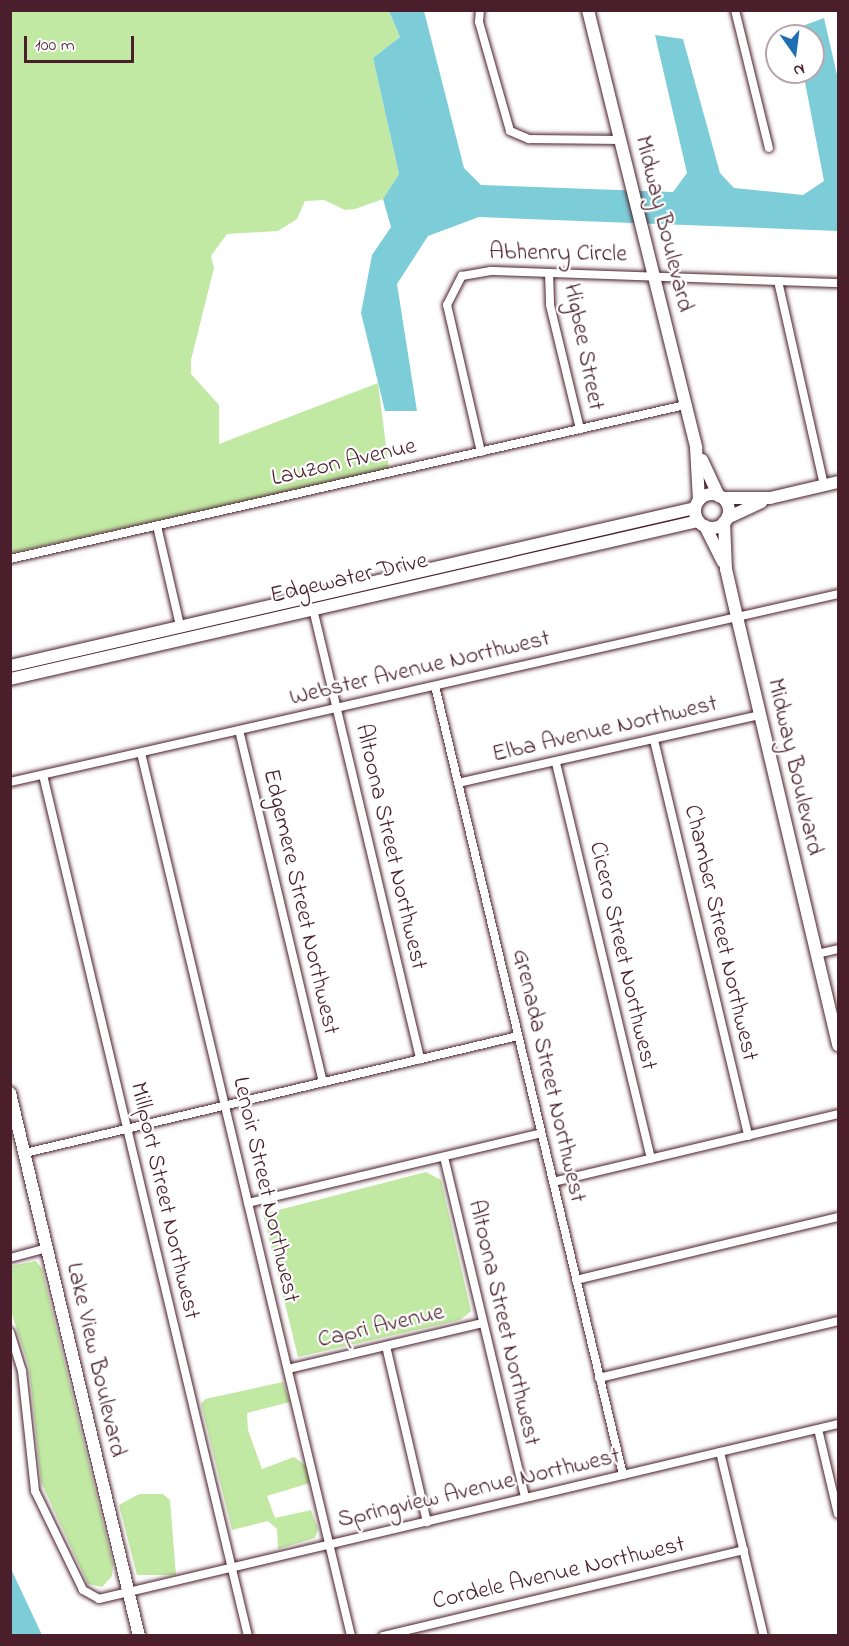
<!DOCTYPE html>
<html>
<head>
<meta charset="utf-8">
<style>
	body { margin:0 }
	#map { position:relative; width:849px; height:1646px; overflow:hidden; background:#fff; font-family:"Indie Flower",sans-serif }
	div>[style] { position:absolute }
	.green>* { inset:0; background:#c2e9a4 }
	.water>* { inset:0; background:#7dcdd8 }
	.roads { filter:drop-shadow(0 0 2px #4a1f2b) drop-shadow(0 0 2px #4a1f2b) }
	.street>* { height:8px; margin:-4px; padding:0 4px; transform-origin:4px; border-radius:4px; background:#fff }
	.secondary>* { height:12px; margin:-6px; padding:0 6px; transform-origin:6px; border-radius:6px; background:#fff }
	.secondary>.ring { margin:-6px; padding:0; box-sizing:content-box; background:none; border:12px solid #fff; border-radius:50% }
	span { translate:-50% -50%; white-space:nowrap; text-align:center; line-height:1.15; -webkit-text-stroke:4.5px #fff; paint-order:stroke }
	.street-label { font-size:24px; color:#4a1f2b }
	.frame { position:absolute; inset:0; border:12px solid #4a1f2b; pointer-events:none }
	.north { position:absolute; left:765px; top:24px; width:60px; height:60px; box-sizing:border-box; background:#fff; border:2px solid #b7a5aa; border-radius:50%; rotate:166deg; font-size:16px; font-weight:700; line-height:24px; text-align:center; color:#4a1f2b }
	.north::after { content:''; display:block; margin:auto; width:21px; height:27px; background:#1f6fb2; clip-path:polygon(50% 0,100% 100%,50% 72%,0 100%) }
	.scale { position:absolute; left:24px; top:36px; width:110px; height:27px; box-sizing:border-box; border:3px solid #4a1f2b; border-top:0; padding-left:8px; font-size:18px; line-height:21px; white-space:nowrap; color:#4a1f2b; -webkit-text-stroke:4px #fff; paint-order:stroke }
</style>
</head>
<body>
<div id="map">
	<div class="green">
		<div style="clip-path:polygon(11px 11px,389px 11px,400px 37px,373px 58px,399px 174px,383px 199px,355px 209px,345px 210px,324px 200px,305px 201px,297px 219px,278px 231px,227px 234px,211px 256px,214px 268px,191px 360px,191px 374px,219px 405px,219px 444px,378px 383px,389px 469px,11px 553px)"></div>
		<div style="clip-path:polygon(426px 1172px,441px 1180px,471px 1311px,460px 1320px,298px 1357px,263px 1214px)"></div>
		<div style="clip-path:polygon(36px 1261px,42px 1269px,113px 1565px,112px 1576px,102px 1587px,88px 1584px,41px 1482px,29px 1367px,10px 1308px,11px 1266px)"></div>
		<div style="clip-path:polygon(283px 1382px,290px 1402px,247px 1413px,248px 1430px,262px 1469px,294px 1457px,306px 1466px,310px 1483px,267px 1496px,275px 1518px,311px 1510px,318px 1529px,315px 1538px,278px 1549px,277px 1529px,268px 1521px,232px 1530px,201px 1404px,205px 1399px)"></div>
		<div style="clip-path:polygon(139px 1494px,163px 1494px,170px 1500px,176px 1575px,137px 1575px,119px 1505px)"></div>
	</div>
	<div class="water">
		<div style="clip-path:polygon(389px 11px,424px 11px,464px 168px,481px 185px,673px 192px,687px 173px,655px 35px,683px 39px,720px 173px,734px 188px,803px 195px,824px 181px,803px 72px,813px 72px,813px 36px,795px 36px,794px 29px,824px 18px,838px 79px,838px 231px,479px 217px,428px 236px,397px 284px,417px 411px,385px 411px,361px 313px,372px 255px,391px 227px,383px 199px,399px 174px,373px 58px,400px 37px)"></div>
		<div style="clip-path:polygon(11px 1569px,42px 1635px,11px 1635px)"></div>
	</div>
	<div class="roads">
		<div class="street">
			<div style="left:480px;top:10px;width:12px;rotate:95deg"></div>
			<div style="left:479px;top:22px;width:113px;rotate:74.1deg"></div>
			<div style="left:510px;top:131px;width:21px;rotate:23deg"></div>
			<div style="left:529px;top:139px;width:91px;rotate:0.6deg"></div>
			<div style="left:735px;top:10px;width:142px;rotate:76.2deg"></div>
			<div style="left:549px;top:273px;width:32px;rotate:88deg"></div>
			<div style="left:550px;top:305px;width:128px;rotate:76.4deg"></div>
			<div style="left:778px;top:281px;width:209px;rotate:77.3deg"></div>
			<div style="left:481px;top:452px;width:151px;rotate:-103deg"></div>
			<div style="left:447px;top:305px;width:33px;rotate:-63deg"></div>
			<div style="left:462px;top:276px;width:29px;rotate:-10deg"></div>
			<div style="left:491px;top:271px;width:347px;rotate:2deg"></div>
			<div style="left:157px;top:526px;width:103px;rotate:77deg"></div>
			<div style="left:10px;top:559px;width:692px;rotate:-12.85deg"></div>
			<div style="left:313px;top:609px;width:463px;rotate:76.6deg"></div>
			<div style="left:435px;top:686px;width:811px;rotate:76.6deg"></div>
			<div style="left:239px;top:730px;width:362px;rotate:76.6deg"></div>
			<div style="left:654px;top:740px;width:407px;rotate:76.6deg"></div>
			<div style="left:141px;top:753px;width:908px;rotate:76.62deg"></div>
			<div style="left:556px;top:763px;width:407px;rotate:76.5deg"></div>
			<div style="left:43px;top:775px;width:885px;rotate:76.61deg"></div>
			<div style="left:10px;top:782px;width:849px;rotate:-12.79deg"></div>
			<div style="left:458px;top:783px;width:310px;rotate:-12.7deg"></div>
			<div style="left:817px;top:954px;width:22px;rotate:-13deg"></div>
			<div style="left:25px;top:1153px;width:507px;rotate:-13.35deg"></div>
			<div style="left:444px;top:1157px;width:350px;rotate:76.6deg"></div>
			<div style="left:553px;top:1182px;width:293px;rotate:-13.4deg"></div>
			<div style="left:248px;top:1203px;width:301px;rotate:-13.4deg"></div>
			<div style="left:10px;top:1258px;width:38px;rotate:-15deg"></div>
			<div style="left:576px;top:1280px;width:269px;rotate:-13.5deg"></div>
			<div style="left:10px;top:1332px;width:41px;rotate:72.9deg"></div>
			<div style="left:22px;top:1371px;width:121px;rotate:83.8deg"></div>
			<div style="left:35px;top:1491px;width:110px;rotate:64.1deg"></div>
			<div style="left:83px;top:1590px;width:18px;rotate:29deg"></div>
			<div style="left:99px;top:1599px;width:759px;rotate:-13.32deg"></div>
			<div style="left:386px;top:1346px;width:181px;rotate:76.9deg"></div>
			<div style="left:288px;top:1369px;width:200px;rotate:-13.3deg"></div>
			<div style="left:599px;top:1378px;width:246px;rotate:-13.4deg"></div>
			<div style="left:818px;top:1429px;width:87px;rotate:76.8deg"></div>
			<div style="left:720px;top:1452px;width:189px;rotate:76.6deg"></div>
			<div style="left:383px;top:1636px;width:371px;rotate:-13.4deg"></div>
		</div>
		<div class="secondary">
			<div style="left:588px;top:10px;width:451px;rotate:76.1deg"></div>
			<div style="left:696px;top:448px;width:52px;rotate:86.7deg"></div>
			<div style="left:702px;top:460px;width:40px;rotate:65deg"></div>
			<div class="ring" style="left:695px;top:494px;width:22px;height:22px"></div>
			<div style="left:723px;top:498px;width:47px"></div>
			<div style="left:770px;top:498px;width:70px;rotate:-13.2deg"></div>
			<div style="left:727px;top:518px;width:38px;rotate:-25deg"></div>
			<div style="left:724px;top:522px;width:47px;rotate:87.6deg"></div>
			<div style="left:726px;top:569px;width:49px;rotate:77.1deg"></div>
			<div style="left:737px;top:617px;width:440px;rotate:76.7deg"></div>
			<div style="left:705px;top:526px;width:40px;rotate:63.4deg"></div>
			<div style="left:10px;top:666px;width:703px;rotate:-12.99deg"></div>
			<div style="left:10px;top:679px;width:706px;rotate:-12.93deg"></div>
			<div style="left:10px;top:1093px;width:558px;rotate:76.64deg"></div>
		</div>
	</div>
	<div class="street-label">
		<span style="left:663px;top:224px;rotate:76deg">Midway Boulevard</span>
		<span style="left:558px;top:254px;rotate:1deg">Abhenry Circle</span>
		<span style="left:583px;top:347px;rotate:79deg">Higbee Street</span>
		<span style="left:344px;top:463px;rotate:-13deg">Lauzon Avenue</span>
		<span style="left:349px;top:579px;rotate:-13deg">Edgewater Drive</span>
		<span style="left:420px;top:669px;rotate:-13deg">Webster Avenue Northwest</span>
		<span style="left:605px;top:730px;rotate:-13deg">Elba Avenue Northwest</span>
		<span style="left:794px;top:767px;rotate:77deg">Midway Boulevard</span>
		<span style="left:390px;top:847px;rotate:77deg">Altoona Street Northwest</span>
		<span style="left:300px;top:902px;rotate:77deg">Edgemere Street Northwest</span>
		<span style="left:720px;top:933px;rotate:77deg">Chamber Street Northwest</span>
		<span style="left:622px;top:956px;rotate:77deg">Cicero Street Northwest</span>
		<span style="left:548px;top:1076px;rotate:77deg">Grenada Street Northwest</span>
		<span style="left:265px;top:1190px;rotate:77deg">Lenoir Street Northwest</span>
		<span style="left:164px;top:1201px;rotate:77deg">Millport Street Northwest</span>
		<span style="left:503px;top:1323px;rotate:77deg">Altoona Street Northwest</span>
		<span style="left:381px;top:1327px;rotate:-13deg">Capri Avenue</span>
		<span style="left:95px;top:1360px;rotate:77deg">Lake View Boulevard</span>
		<span style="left:479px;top:1489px;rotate:-13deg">Springview Avenue Northwest</span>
		<span style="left:559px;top:1574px;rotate:-13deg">Cordele Avenue Northwest</span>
	</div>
	<div class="frame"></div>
	<div class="north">N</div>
	<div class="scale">100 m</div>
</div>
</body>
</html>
